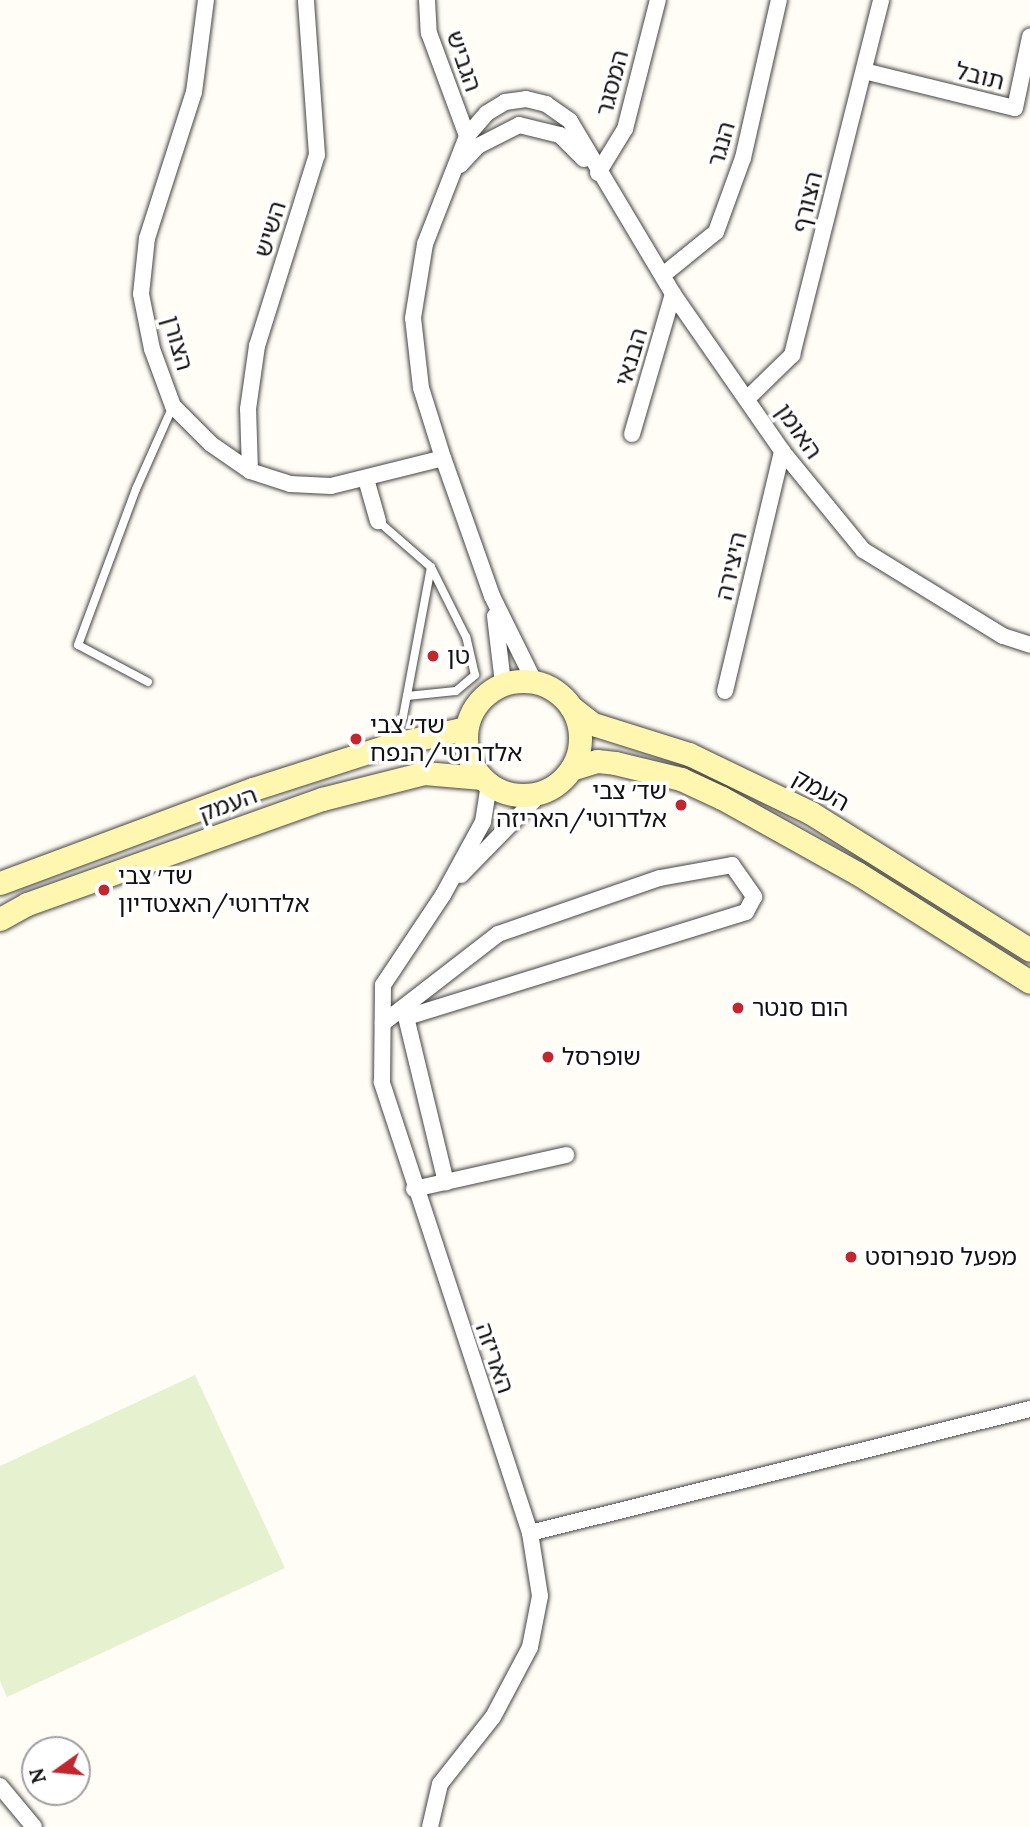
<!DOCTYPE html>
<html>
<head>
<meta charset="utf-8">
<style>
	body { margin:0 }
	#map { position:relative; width:1030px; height:1827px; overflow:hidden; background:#fffdf5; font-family:Lora,"Noto Sans Hebrew",serif }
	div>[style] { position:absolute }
	.pitch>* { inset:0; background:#e6f2cf }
	.roads { filter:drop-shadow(0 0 2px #444) drop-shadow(0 0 2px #444) }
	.service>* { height:8px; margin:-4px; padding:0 4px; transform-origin:4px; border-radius:4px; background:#fff }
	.minor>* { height:16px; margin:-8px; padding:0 8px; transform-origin:8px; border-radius:8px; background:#fff }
	.secondary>* { height:23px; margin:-11.5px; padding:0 11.5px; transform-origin:11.5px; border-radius:11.5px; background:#fff6b0 }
	.secondary>.ring { margin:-11.5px; padding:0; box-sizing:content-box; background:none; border:23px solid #fff6b0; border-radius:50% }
	.dots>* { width:19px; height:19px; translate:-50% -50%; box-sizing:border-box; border:4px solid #fff; border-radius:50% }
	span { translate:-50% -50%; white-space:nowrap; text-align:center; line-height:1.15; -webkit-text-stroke:7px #fff; paint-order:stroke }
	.street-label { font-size:24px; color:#111 }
	.poi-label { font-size:24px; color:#111 }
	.left { translate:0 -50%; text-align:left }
	.right { translate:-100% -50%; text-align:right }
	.north { position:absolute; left:21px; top:1736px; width:70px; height:70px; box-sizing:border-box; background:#fff; border:2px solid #a0a0a0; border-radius:50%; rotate:255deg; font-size:19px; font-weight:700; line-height:28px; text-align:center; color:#111 }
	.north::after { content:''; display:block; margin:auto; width:24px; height:32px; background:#c4262e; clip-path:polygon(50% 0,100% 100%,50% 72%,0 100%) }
</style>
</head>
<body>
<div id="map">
	<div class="pitch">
		<div style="clip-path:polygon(195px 1375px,285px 1568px,7px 1697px,0 1681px,0 1466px)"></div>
	</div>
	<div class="roads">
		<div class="service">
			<div style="left:378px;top:521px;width:70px;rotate:41deg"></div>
			<div style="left:431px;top:567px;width:153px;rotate:100.6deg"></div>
			<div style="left:403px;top:717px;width:26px;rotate:119deg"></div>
			<div style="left:148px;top:682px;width:79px;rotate:-152.1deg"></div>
			<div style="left:78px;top:645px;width:166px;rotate:-69.6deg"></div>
			<div style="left:136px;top:489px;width:91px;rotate:-66deg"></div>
			<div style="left:407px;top:696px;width:49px;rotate:-5.8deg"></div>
			<div style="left:456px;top:691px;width:25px;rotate:-40deg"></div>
			<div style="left:475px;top:675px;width:39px;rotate:-103deg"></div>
			<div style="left:466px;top:637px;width:78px;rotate:-116.6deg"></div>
		</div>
		<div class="minor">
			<div style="left:206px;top:0;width:93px;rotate:97.4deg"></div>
			<div style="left:194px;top:92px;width:153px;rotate:107.8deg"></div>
			<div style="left:147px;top:238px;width:56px;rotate:96.1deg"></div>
			<div style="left:141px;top:294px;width:56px;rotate:78.7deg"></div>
			<div style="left:152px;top:349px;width:61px;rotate:69.8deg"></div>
			<div style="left:173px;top:406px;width:54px;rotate:45deg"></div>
			<div style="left:211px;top:444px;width:47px;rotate:34.7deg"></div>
			<div style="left:250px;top:471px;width:42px;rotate:18deg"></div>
			<div style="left:290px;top:484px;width:41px;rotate:2.8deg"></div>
			<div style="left:331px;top:486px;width:115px;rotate:-14deg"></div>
			<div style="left:427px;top:0;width:33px;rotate:87deg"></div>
			<div style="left:429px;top:33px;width:110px;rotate:69.7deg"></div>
			<div style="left:864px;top:71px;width:155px;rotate:13.8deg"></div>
			<div style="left:1015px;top:108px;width:73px;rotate:-78.1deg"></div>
			<div style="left:460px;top:165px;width:26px;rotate:-47deg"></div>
			<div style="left:478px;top:146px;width:46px;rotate:-27.1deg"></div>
			<div style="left:519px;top:125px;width:42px;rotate:13.7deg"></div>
			<div style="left:560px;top:135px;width:34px;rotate:45deg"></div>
			<div style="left:598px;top:173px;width:52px;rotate:-58.5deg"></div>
			<div style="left:625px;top:129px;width:133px;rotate:-75.7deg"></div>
			<div style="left:663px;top:275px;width:68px;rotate:-39.1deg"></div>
			<div style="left:716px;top:232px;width:79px;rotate:-70deg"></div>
			<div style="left:743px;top:158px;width:162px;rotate:-77.2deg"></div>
			<div style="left:748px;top:398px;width:62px;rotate:-44.3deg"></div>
			<div style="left:792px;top:355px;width:366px;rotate:-75.9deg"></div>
			<div style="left:632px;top:434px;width:146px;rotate:-73.7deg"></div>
			<div style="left:250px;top:471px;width:62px;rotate:-91.8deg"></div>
			<div style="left:248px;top:409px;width:64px;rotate:-81.9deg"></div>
			<div style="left:257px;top:346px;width:200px;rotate:-72.6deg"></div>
			<div style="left:317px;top:155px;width:155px;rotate:-94.1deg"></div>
			<div style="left:366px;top:479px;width:44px;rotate:74.1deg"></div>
			<div style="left:495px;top:616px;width:67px;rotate:83.2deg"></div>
			<div style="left:534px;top:681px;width:95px;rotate:-116.3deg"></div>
			<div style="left:492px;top:596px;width:146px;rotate:-109.5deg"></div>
			<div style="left:443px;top:458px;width:73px;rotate:-107.4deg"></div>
			<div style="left:421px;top:388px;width:70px;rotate:-96.5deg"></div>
			<div style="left:413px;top:318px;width:75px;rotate:-80.8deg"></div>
			<div style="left:425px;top:244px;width:116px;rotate:-68.7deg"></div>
			<div style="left:467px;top:136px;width:30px;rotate:-49deg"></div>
			<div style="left:487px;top:113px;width:21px;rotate:-31deg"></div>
			<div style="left:505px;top:102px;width:21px;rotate:-8deg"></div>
			<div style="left:526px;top:99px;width:21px;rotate:14deg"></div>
			<div style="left:546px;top:104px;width:29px;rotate:35deg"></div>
			<div style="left:570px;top:121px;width:201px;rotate:59.2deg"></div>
			<div style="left:673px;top:294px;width:191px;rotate:55.2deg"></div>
			<div style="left:782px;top:451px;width:128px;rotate:50.7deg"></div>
			<div style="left:863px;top:550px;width:164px;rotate:31.6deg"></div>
			<div style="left:1003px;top:636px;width:28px;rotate:18deg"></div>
			<div style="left:725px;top:691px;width:247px;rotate:-76.6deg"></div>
			<div style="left:461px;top:875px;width:116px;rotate:-45.7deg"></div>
			<div style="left:383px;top:1023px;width:145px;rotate:-37.7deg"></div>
			<div style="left:498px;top:934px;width:171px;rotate:-19.1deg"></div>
			<div style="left:660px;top:878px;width:73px;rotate:-10.2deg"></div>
			<div style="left:732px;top:865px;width:39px;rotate:55deg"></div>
			<div style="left:754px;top:897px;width:17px;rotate:118deg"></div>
			<div style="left:746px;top:912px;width:356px;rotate:162.8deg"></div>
			<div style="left:406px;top:1017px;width:170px;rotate:76.4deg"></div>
			<div style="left:414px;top:1189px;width:156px;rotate:-12.6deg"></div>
			<div style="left:530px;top:1533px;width:515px;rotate:-13.93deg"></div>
			<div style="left:0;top:1786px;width:53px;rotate:50.3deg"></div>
			<div style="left:430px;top:1827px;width:44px;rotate:-76.9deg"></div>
			<div style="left:440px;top:1784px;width:85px;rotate:-51.7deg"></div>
			<div style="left:493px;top:1717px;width:79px;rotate:-62.1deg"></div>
			<div style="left:530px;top:1647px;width:52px;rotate:-78.9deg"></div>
			<div style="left:540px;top:1596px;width:64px;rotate:-99deg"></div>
			<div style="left:530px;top:1533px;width:475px;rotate:-108.2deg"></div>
			<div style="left:382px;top:1082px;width:97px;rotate:-89.4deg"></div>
			<div style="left:383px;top:985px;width:108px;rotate:-56.3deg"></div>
			<div style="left:443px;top:895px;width:83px;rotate:-61.3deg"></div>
			<div style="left:483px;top:822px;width:37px;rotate:-81deg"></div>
		</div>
		<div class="secondary">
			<div class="ring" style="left:466px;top:681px;width:91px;height:91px"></div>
			<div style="left:571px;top:707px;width:28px;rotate:38deg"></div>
			<div style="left:593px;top:724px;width:101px;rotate:17.4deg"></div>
			<div style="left:689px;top:754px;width:136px;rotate:25.8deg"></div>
			<div style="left:811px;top:813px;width:258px;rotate:32deg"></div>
			<div style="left:571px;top:769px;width:27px;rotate:-17deg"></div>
			<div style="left:597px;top:761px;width:18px;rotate:6deg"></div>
			<div style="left:615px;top:763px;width:68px;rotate:13.6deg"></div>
			<div style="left:681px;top:779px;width:45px;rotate:24.9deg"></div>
			<div style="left:722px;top:798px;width:154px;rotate:29.1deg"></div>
			<div style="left:857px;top:873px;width:204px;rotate:32.2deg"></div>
			<div style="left:0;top:883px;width:270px;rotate:-20.4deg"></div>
			<div style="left:253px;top:789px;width:141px;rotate:-17.8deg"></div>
			<div style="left:387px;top:746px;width:81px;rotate:-12.8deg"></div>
			<div style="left:0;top:919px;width:31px;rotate:-29deg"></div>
			<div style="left:27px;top:904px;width:313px;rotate:-19.6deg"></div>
			<div style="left:322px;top:799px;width:105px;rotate:-14.3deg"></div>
			<div style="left:424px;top:773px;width:58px;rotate:4.9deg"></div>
		</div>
	</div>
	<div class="dots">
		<div style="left:433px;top:656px;background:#c4262e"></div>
		<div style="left:356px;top:739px;background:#c4262e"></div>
		<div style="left:681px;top:805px;background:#c4262e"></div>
		<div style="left:104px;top:890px;background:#c4262e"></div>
		<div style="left:738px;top:1008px;background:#c4262e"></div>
		<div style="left:548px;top:1057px;background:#c4262e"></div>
		<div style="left:851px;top:1257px;background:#c4262e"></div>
	</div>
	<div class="street-label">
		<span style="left:464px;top:61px;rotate:71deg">הגביש</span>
		<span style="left:980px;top:76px;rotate:14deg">תובל</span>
		<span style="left:612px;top:83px;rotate:-75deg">המסגר</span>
		<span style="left:721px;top:144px;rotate:-74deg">הנגר</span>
		<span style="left:807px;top:202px;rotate:-76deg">הצורף</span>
		<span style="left:270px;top:229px;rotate:-73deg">השיש</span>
		<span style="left:178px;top:343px;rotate:74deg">הצורן</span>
		<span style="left:631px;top:357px;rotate:-73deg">הבנאי</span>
		<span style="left:799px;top:431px;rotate:55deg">האומן</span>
		<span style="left:731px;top:566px;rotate:-77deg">היצירה</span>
		<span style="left:821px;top:790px;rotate:29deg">העמק</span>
		<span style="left:228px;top:804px;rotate:-20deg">העמק</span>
		<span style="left:495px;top:1358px;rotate:71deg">האריזה</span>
	</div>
	<div class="poi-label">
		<span class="left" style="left:447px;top:656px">טן</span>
		<span class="left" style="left:370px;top:739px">שד׳ צבי<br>אלדרוטי/הנפח</span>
		<span class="right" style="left:667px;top:805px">שד׳ צבי<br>אלדרוטי/האריזה</span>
		<span class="left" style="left:118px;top:890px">שד׳ צבי<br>אלדרוטי/האצטדיון</span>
		<span class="left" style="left:752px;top:1008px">הום סנטר</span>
		<span class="left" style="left:562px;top:1057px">שופרסל</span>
		<span class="left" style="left:865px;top:1257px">מפעל סנפרוסט</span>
	</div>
	<div class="north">N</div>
</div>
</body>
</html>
